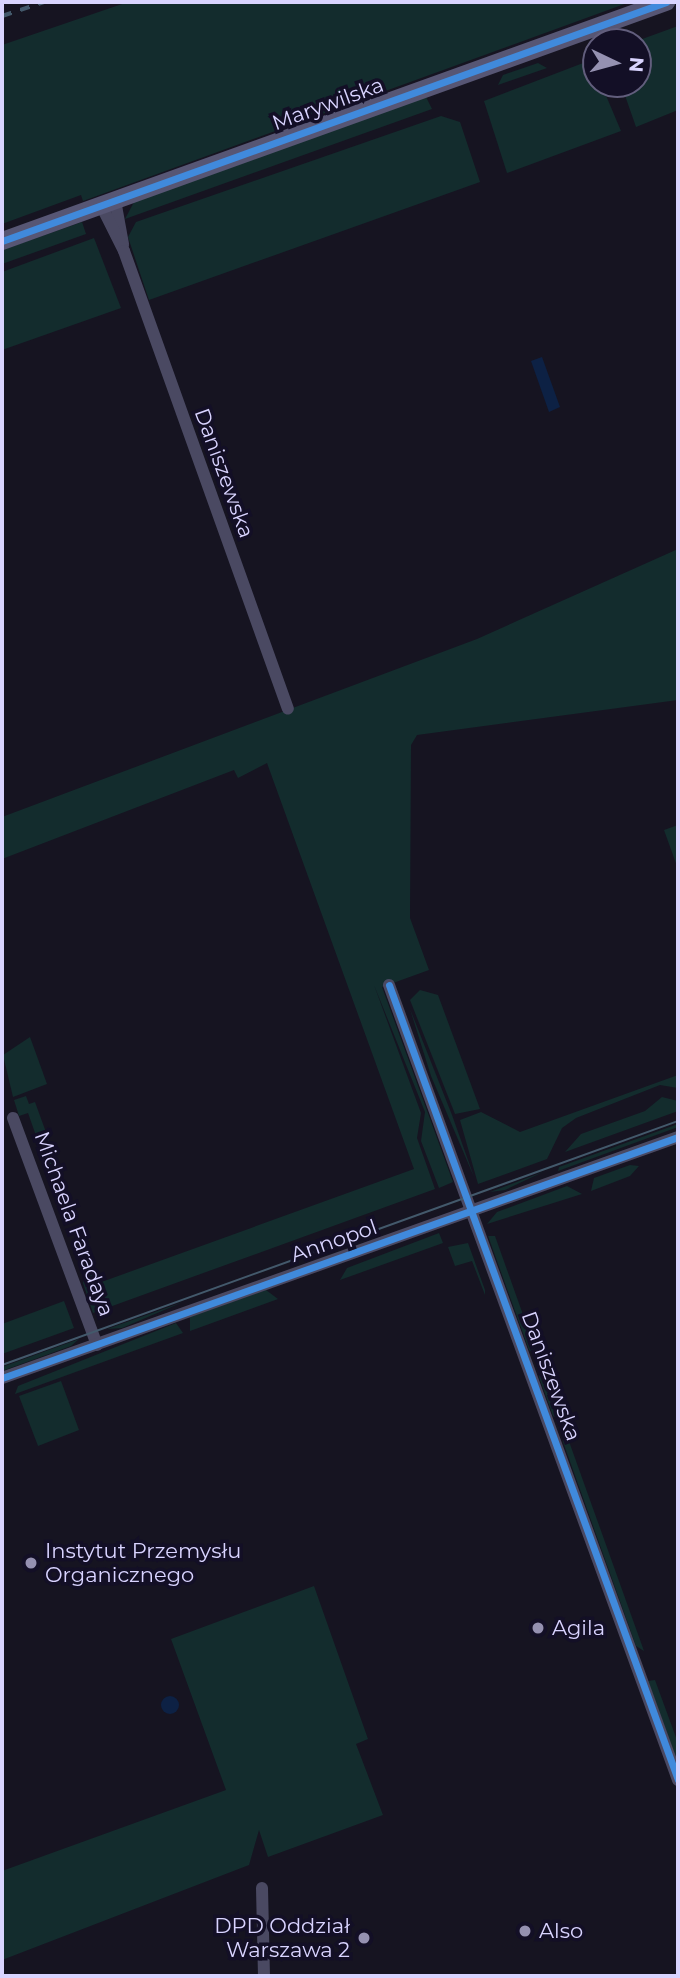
<!DOCTYPE html>
<html>
<head>
<meta charset="utf-8">
<style>
	body { margin:0 }
	#map { position:relative; width:680px; height:1978px; overflow:hidden; background:#161421; font-family:Montserrat,sans-serif }
	div>[style] { position:absolute }
	.green>* { inset:0; background:#132c2d }
	.water>* { inset:0; background:#0d2144 }
	.round { border-radius:50% }
	.street>* { height:12px; margin:-6px; padding:0 6px; transform-origin:6px; border-radius:6px; background:#4a4962 }
	.secondary>* { height:18px; margin:-9px; padding:0 9px; transform-origin:9px; border-radius:9px; background:#575674 }
	.tram>* { height:2px; margin:-1px; padding:0 1px; transform-origin:1px; border-radius:1px; background:#43596b }
	.rail>* { height:3.5px; margin-top:-1.75px; transform-origin:0; background:repeating-linear-gradient(90deg,#43596b 0 10px,transparent 0 19px) }
	.cycleway>* { height:7px; margin:-3.5px; padding:0 3.5px; transform-origin:3.5px; border-radius:3.5px; background:#408adc }
	.dots>* { width:19px; height:19px; translate:-50% -50%; box-sizing:border-box; border:4px solid #130f26; border-radius:50% }
	span { translate:-50% -50%; white-space:nowrap; text-align:center; line-height:1.15; -webkit-text-stroke:7px #130f26; paint-order:stroke }
	.street-label { font-size:21px; color:#d9d4ff }
	.poi-label { font-size:21px; color:#d9d4ff }
	.left { translate:0 -50%; text-align:left }
	.right { translate:-100% -50%; text-align:right }
	.frame { position:absolute; inset:0; border:4px solid #d9d4ff; pointer-events:none }
	.north { position:absolute; left:582px; top:28px; width:70px; height:70px; box-sizing:border-box; background:#130f26; border:2px solid #625e7d; border-radius:50%; rotate:95deg; font-size:19px; font-weight:700; line-height:28px; text-align:center; color:#d9d4ff }
	.north::after { content:''; display:block; margin:auto; width:24px; height:32px; background:#9591b1; clip-path:polygon(50% 0,100% 100%,50% 72%,0 100%) }
</style>
</head>
<body>
<div id="map">
	<div class="green">
		<div style="clip-path:polygon(128px 2px,630px 2px,83px 201px,81px 195px,2px 224px,2px 45px)"></div>
		<div style="clip-path:polygon(678px 26px,678px 110px,636px 127px,621px 84px,638px 84px,634px 42px)"></div>
		<div style="clip-path:polygon(591px 60px,621px 131px,507px 173px,484px 101px)"></div>
		<div style="clip-path:polygon(538px 63px,547px 68px,498px 85px,503px 75px)"></div>
		<div style="clip-path:polygon(426px 97px,432px 109px,125px 219px,134px 202px)"></div>
		<div style="clip-path:polygon(441px 116px,460px 122px,480px 182px,149px 300px,128px 237px,136px 222px)"></div>
		<div style="clip-path:polygon(82px 222px,86px 234px,2px 264px,2px 250px)"></div>
		<div style="clip-path:polygon(94px 238px,121px 308px,2px 350px,2px 272px)"></div>
		<div style="clip-path:polygon(678px 549px,678px 700px,417px 735px,411px 745px,410px 918px,429px 970px,382px 987px,453px 1182px,439px 1188px,421px 1141px,425px 1112px,374px 985px,421px 1113px,417px 1138px,435px 1189px,93px 1313px,83px 1283px,89px 1266px,96px 1284px,414px 1169px,267px 763px,238px 778px,234px 770px,2px 859px,2px 817px,477px 639px)"></div>
		<div style="clip-path:polygon(678px 825px,678px 869px,664px 830px)"></div>
		<div style="clip-path:polygon(420px 990px,438px 995px,480px 1109px,455px 1114px,410px 1000px)"></div>
		<div style="clip-path:polygon(410px 1009px,452px 1115px,474px 1177px,431px 1076px)"></div>
		<div style="clip-path:polygon(30px 1037px,47px 1084px,13px 1097px,3px 1055px)"></div>
		<div style="clip-path:polygon(678px 1075px,678px 1088px,660px 1085px,576px 1118px,562px 1128px,547px 1159px,478px 1184px,460px 1120px,481px 1112px,520px 1132px)"></div>
		<div style="clip-path:polygon(26px 1096px,29px 1104px,35px 1102px,75px 1212px,64px 1215px,28px 1113px,19px 1116px,14px 1100px)"></div>
		<div style="clip-path:polygon(662px 1097px,678px 1101px,678px 1111px,565px 1152px,581px 1134px,645px 1111px)"></div>
		<div style="clip-path:polygon(678px 1124px,678px 1127px,558px 1171px,559px 1167px)"></div>
		<div style="clip-path:polygon(630px 1165px,639px 1166px,630px 1176px,591px 1191px,594px 1178px)"></div>
		<div style="clip-path:polygon(543px 1172px,505px 1190px,490px 1192px)"></div>
		<div style="clip-path:polygon(567px 1186px,582px 1194px,487px 1224px,497px 1212px)"></div>
		<div style="clip-path:polygon(439px 1233px,443px 1243px,340px 1280px,347px 1268px)"></div>
		<div style="clip-path:polygon(488px 1236px,495px 1236px,538px 1357px,529px 1350px)"></div>
		<div style="clip-path:polygon(468px 1243px,485px 1290px,485px 1295px,472px 1261px,455px 1266px,448px 1247px)"></div>
		<div style="clip-path:polygon(266px 1290px,278px 1299px,190px 1331px,190px 1317px)"></div>
		<div style="clip-path:polygon(64px 1301px,74px 1328px,2px 1354px,2px 1324px)"></div>
		<div style="clip-path:polygon(183px 1302px,122px 1328px,107px 1329px)"></div>
		<div style="clip-path:polygon(176px 1323px,183px 1333px,15px 1394px,18px 1386px)"></div>
		<div style="clip-path:polygon(79px 1339px,71px 1346px,2px 1371px,2px 1367px)"></div>
		<div style="clip-path:polygon(543px 1369px,562px 1421px,553px 1416px,539px 1377px)"></div>
		<div style="clip-path:polygon(61px 1381px,79px 1430px,38px 1446px,19px 1396px)"></div>
		<div style="clip-path:polygon(566px 1433px,644px 1651px,636px 1646px,563px 1442px)"></div>
		<div style="clip-path:polygon(314px 1586px,368px 1739px,356px 1744px,383px 1815px,268px 1857px,259px 1830px,249px 1865px,2px 1960px,2px 1871px,226px 1790px,171px 1639px)"></div>
		<div style="clip-path:polygon(655px 1680px,678px 1743px,678px 1763px,648px 1681px)"></div>
	</div>
	<div class="water">
		<div style="clip-path:polygon(542px 357px,560px 407px,549px 412px,531px 361px)"></div>
		<div class="round" style="left:161px;top:1696px;width:18px;height:18px"></div>
	</div>
	<div class="street">
		<div style="left:115px;top:200px;width:45px;rotate:79.7deg"></div>
		<div style="left:101px;top:205px;width:51px;rotate:63.4deg"></div>
		<div style="left:124px;top:251px;width:486px;rotate:70.3deg"></div>
		<div style="left:389px;top:985px;width:846px;rotate:70.02deg"></div>
		<div style="left:13px;top:1118px;width:242px;rotate:69.7deg"></div>
		<div style="left:2px;top:1378px;width:718px;rotate:-19.62deg"></div>
		<div style="left:262px;top:1888px;width:88px;rotate:88.7deg"></div>
	</div>
	<div class="secondary">
		<div style="left:2px;top:241px;width:706px;rotate:-19.8deg"></div>
	</div>
	<div class="tram">
		<div style="left:2px;top:1365px;width:719px;rotate:-19.85deg"></div>
	</div>
	<div class="rail">
		<div style="left:2px;top:16px;width:44px;rotate:-18.4deg"></div>
	</div>
	<div class="cycleway">
		<div style="left:2px;top:241px;width:706px;rotate:-19.8deg"></div>
		<div style="left:389px;top:985px;width:846px;rotate:70.02deg"></div>
		<div style="left:2px;top:1378px;width:718px;rotate:-19.62deg"></div>
	</div>
	<div class="dots">
		<div style="left:31px;top:1563px;background:#9591b1"></div>
		<div style="left:538px;top:1628px;background:#9591b1"></div>
		<div style="left:525px;top:1931px;background:#9591b1"></div>
		<div style="left:364px;top:1938px;background:#9591b1"></div>
	</div>
	<div class="street-label">
		<span style="left:328px;top:104px;rotate:-20deg">Marywilska</span>
		<span style="left:224px;top:473px;rotate:70deg">Daniszewska</span>
		<span style="left:74px;top:1224px;rotate:70deg">Michaela Faradaya</span>
		<span style="left:334px;top:1241px;rotate:-19deg">Annopol</span>
		<span style="left:551px;top:1376px;rotate:70deg">Daniszewska</span>
	</div>
	<div class="poi-label">
		<span class="left" style="left:45px;top:1563px">Instytut Przemysłu<br>Organicznego</span>
		<span class="left" style="left:552px;top:1628px">Agila</span>
		<span class="right" style="left:350px;top:1938px">DPD Oddział<br>Warszawa 2</span>
		<span class="left" style="left:539px;top:1931px">Also</span>
	</div>
	<div class="frame"></div>
	<div class="north">N</div>
</div>
</body>
</html>
